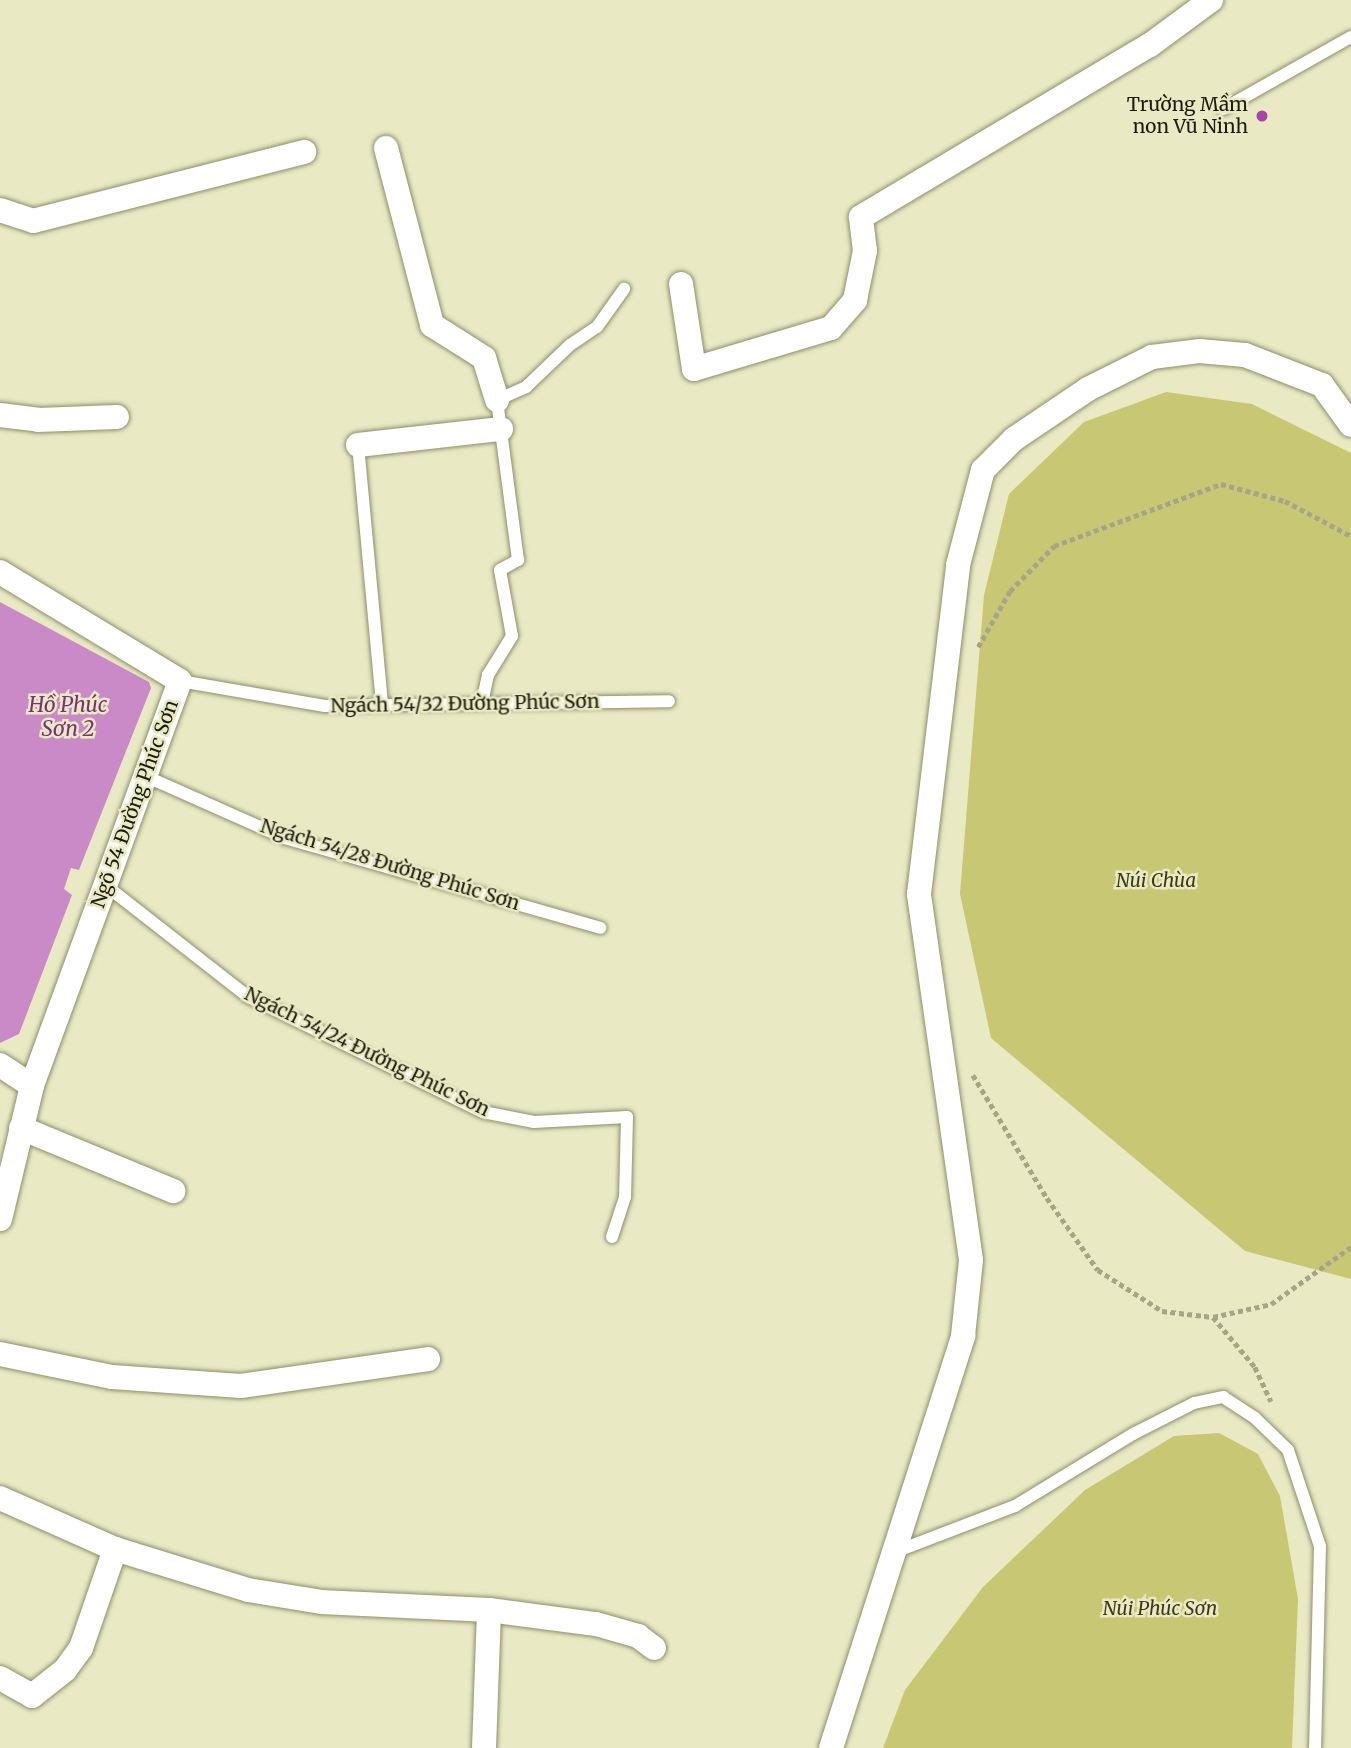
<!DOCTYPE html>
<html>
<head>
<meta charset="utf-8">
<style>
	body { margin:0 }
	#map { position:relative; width:1351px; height:1748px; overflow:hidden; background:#e9eac4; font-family:Merriweather,serif }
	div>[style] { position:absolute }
	.green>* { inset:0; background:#c8c774 }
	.water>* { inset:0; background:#c98ac7 }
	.path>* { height:4.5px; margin-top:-2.25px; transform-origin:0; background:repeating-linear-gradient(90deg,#a5a587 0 5px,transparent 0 8.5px) }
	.roads { filter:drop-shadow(0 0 2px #8e8e6c) drop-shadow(0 0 2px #8e8e6c) }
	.lane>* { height:12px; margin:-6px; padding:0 6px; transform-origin:6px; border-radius:6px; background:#fff }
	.street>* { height:24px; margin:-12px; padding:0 12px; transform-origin:12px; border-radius:12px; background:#fff }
	.dots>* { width:19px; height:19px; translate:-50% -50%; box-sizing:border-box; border:4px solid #e9eac4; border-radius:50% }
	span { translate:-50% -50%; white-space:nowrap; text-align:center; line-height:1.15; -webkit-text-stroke:5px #e9eac4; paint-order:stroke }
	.poi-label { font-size:19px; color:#1c1b0e }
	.right { translate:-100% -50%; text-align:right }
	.street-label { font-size:19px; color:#1c1b0e }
	.park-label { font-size:19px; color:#3b3a15; font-style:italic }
	.water-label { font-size:21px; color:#7a307a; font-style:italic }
</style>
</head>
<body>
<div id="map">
	<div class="green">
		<div style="clip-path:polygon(1166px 392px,1252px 404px,1351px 453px,1351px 1279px,1245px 1251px,991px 1038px,960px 894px,984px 595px,1009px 494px,1084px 422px)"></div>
		<div style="clip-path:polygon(1219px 1433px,1258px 1454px,1280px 1496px,1298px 1599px,1292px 1748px,883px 1748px,905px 1690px,983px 1587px,1085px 1490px,1174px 1436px)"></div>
	</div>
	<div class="water">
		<div style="clip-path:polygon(0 602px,149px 682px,151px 688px,79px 870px,71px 868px,64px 889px,72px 895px,19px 1034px,0 1043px)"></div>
	</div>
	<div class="path">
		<div style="left:978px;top:647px;width:64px;rotate:-60.3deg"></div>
		<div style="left:1010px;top:591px;width:63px;rotate:-45.6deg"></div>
		<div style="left:1054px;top:546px;width:178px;rotate:-20.4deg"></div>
		<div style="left:1221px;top:484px;width:66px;rotate:14.9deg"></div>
		<div style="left:1285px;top:501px;width:75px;rotate:27.9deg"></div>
		<div style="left:973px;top:1075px;width:144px;rotate:59deg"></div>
		<div style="left:1047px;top:1198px;width:88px;rotate:54.7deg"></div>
		<div style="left:1098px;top:1270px;width:76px;rotate:32.6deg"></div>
		<div style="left:1162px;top:1311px;width:51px;rotate:6.7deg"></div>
		<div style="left:1213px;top:1317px;width:59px;rotate:-12.6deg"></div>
		<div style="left:1271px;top:1304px;width:98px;rotate:-35.5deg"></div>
		<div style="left:1213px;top:1317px;width:65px;rotate:50deg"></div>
		<div style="left:1255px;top:1367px;width:38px;rotate:65deg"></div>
	</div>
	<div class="roads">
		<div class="lane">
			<div style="left:1223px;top:109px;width:147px;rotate:-29.4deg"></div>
			<div style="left:358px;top:445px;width:261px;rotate:84.7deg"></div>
			<div style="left:180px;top:681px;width:147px;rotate:9.8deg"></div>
			<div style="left:325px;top:706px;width:344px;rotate:-0.8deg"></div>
			<div style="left:482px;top:703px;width:29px;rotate:-78deg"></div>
			<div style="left:488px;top:675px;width:46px;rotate:-58.4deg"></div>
			<div style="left:512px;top:636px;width:67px;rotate:-100.3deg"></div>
			<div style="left:500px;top:570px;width:21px;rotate:-29deg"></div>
			<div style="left:518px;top:560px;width:161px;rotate:-97.5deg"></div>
			<div style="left:497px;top:400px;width:32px;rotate:-24deg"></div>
			<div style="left:526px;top:387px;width:61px;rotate:-43.7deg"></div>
			<div style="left:570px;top:345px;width:32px;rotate:-34deg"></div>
			<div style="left:597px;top:327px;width:47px;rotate:-54.6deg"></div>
			<div style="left:145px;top:776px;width:153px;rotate:23.9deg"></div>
			<div style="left:285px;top:838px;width:328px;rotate:15.9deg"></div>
			<div style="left:105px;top:885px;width:180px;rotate:38deg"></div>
			<div style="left:247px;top:996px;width:263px;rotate:26.2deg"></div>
			<div style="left:483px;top:1112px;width:52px;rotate:11.1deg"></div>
			<div style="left:534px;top:1122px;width:93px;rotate:-3.1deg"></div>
			<div style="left:627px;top:1117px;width:80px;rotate:91.4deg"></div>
			<div style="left:625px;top:1197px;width:42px;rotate:108deg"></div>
			<div style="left:895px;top:1552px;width:129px;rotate:-21deg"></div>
			<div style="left:1015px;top:1506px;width:138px;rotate:-31.4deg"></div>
			<div style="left:1133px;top:1434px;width:68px;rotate:-26.9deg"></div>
			<div style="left:1194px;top:1403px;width:30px;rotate:-12deg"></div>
			<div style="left:1223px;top:1397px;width:38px;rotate:33deg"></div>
			<div style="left:1255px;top:1418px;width:46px;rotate:44.1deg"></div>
			<div style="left:1288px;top:1450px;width:101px;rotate:71.6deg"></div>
			<div style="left:1320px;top:1546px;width:202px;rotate:91.4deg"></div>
		</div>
		<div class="street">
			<div style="left:386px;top:148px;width:183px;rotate:75.4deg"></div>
			<div style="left:432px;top:325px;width:62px;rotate:32.4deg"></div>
			<div style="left:484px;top:358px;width:44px;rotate:72.8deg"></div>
			<div style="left:0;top:210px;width:35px;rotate:18deg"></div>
			<div style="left:33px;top:221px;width:280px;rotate:-14.3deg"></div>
			<div style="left:681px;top:284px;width:86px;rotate:81.3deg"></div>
			<div style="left:694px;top:369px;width:143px;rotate:-16.7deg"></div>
			<div style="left:831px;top:328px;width:37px;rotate:-49deg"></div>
			<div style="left:855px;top:300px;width:50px;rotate:-78.5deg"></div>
			<div style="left:865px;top:251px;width:34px;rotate:-97deg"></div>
			<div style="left:861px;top:217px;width:336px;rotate:-30.8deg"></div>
			<div style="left:1150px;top:45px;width:76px;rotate:-36.4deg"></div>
			<div style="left:0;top:415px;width:38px;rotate:7deg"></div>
			<div style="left:38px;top:420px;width:79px;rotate:-2.2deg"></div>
			<div style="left:358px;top:445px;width:144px;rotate:-6.4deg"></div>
			<div style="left:0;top:572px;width:210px;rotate:31.2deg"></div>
			<div style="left:180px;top:681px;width:431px;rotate:110.1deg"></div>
			<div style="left:32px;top:1086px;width:137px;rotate:103.5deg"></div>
			<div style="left:0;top:1065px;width:38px;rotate:33deg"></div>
			<div style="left:21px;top:1128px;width:165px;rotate:22.5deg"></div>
			<div style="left:0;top:1354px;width:114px;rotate:11.6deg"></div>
			<div style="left:112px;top:1377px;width:129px;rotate:4deg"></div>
			<div style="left:241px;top:1386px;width:189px;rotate:-8.2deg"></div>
			<div style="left:0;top:1498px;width:126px;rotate:23.9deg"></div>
			<div style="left:115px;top:1549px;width:139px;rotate:17.1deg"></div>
			<div style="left:248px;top:1590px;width:74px;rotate:9.3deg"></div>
			<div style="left:321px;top:1602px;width:168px;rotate:2.7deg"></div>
			<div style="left:489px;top:1610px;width:108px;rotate:7.5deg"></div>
			<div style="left:596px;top:1624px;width:44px;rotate:15.9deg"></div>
			<div style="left:638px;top:1636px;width:20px;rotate:37deg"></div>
			<div style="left:0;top:1678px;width:37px;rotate:29deg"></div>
			<div style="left:32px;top:1696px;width:42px;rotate:-38.2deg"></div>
			<div style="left:65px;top:1670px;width:27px;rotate:-54deg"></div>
			<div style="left:81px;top:1648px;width:105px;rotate:-71deg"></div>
			<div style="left:484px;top:1748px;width:138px;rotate:-87.9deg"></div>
			<div style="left:831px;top:1748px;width:433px;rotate:-72.2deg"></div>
			<div style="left:963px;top:1336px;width:76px;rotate:-84deg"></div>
			<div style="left:971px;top:1260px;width:370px;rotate:-98.1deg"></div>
			<div style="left:919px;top:894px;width:331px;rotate:-83.2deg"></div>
			<div style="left:958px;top:565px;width:98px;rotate:-75.3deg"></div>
			<div style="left:983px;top:470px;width:44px;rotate:-45deg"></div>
			<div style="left:1014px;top:439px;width:89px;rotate:-34deg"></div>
			<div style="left:1088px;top:389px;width:72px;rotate:-26.6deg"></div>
			<div style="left:1152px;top:357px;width:47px;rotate:-7.3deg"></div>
			<div style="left:1199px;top:351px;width:46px;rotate:5deg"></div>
			<div style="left:1245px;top:355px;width:83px;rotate:21.3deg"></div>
			<div style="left:1322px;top:385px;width:49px;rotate:54.1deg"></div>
		</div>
	</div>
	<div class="dots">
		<div style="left:1262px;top:116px;background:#a843a8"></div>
	</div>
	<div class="poi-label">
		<span class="right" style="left:1248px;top:116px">Trường Mầm<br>non Vũ Ninh</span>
	</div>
	<div class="street-label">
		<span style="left:465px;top:704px;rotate:-1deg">Ngách 54/32 Đường Phúc Sơn</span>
		<span style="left:135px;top:804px;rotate:-70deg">Ngõ 54 Đường Phúc Sơn</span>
		<span style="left:390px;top:865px;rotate:17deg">Ngách 54/28 Đường Phúc Sơn</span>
		<span style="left:367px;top:1052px;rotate:26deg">Ngách 54/24 Đường Phúc Sơn</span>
	</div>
	<div class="park-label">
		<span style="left:1156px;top:881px">Núi Chùa</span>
		<span style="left:1160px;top:1609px">Núi Phúc Sơn</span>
	</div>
	<div class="water-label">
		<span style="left:68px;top:717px">Hồ Phúc<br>Sơn 2</span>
	</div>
</div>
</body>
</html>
